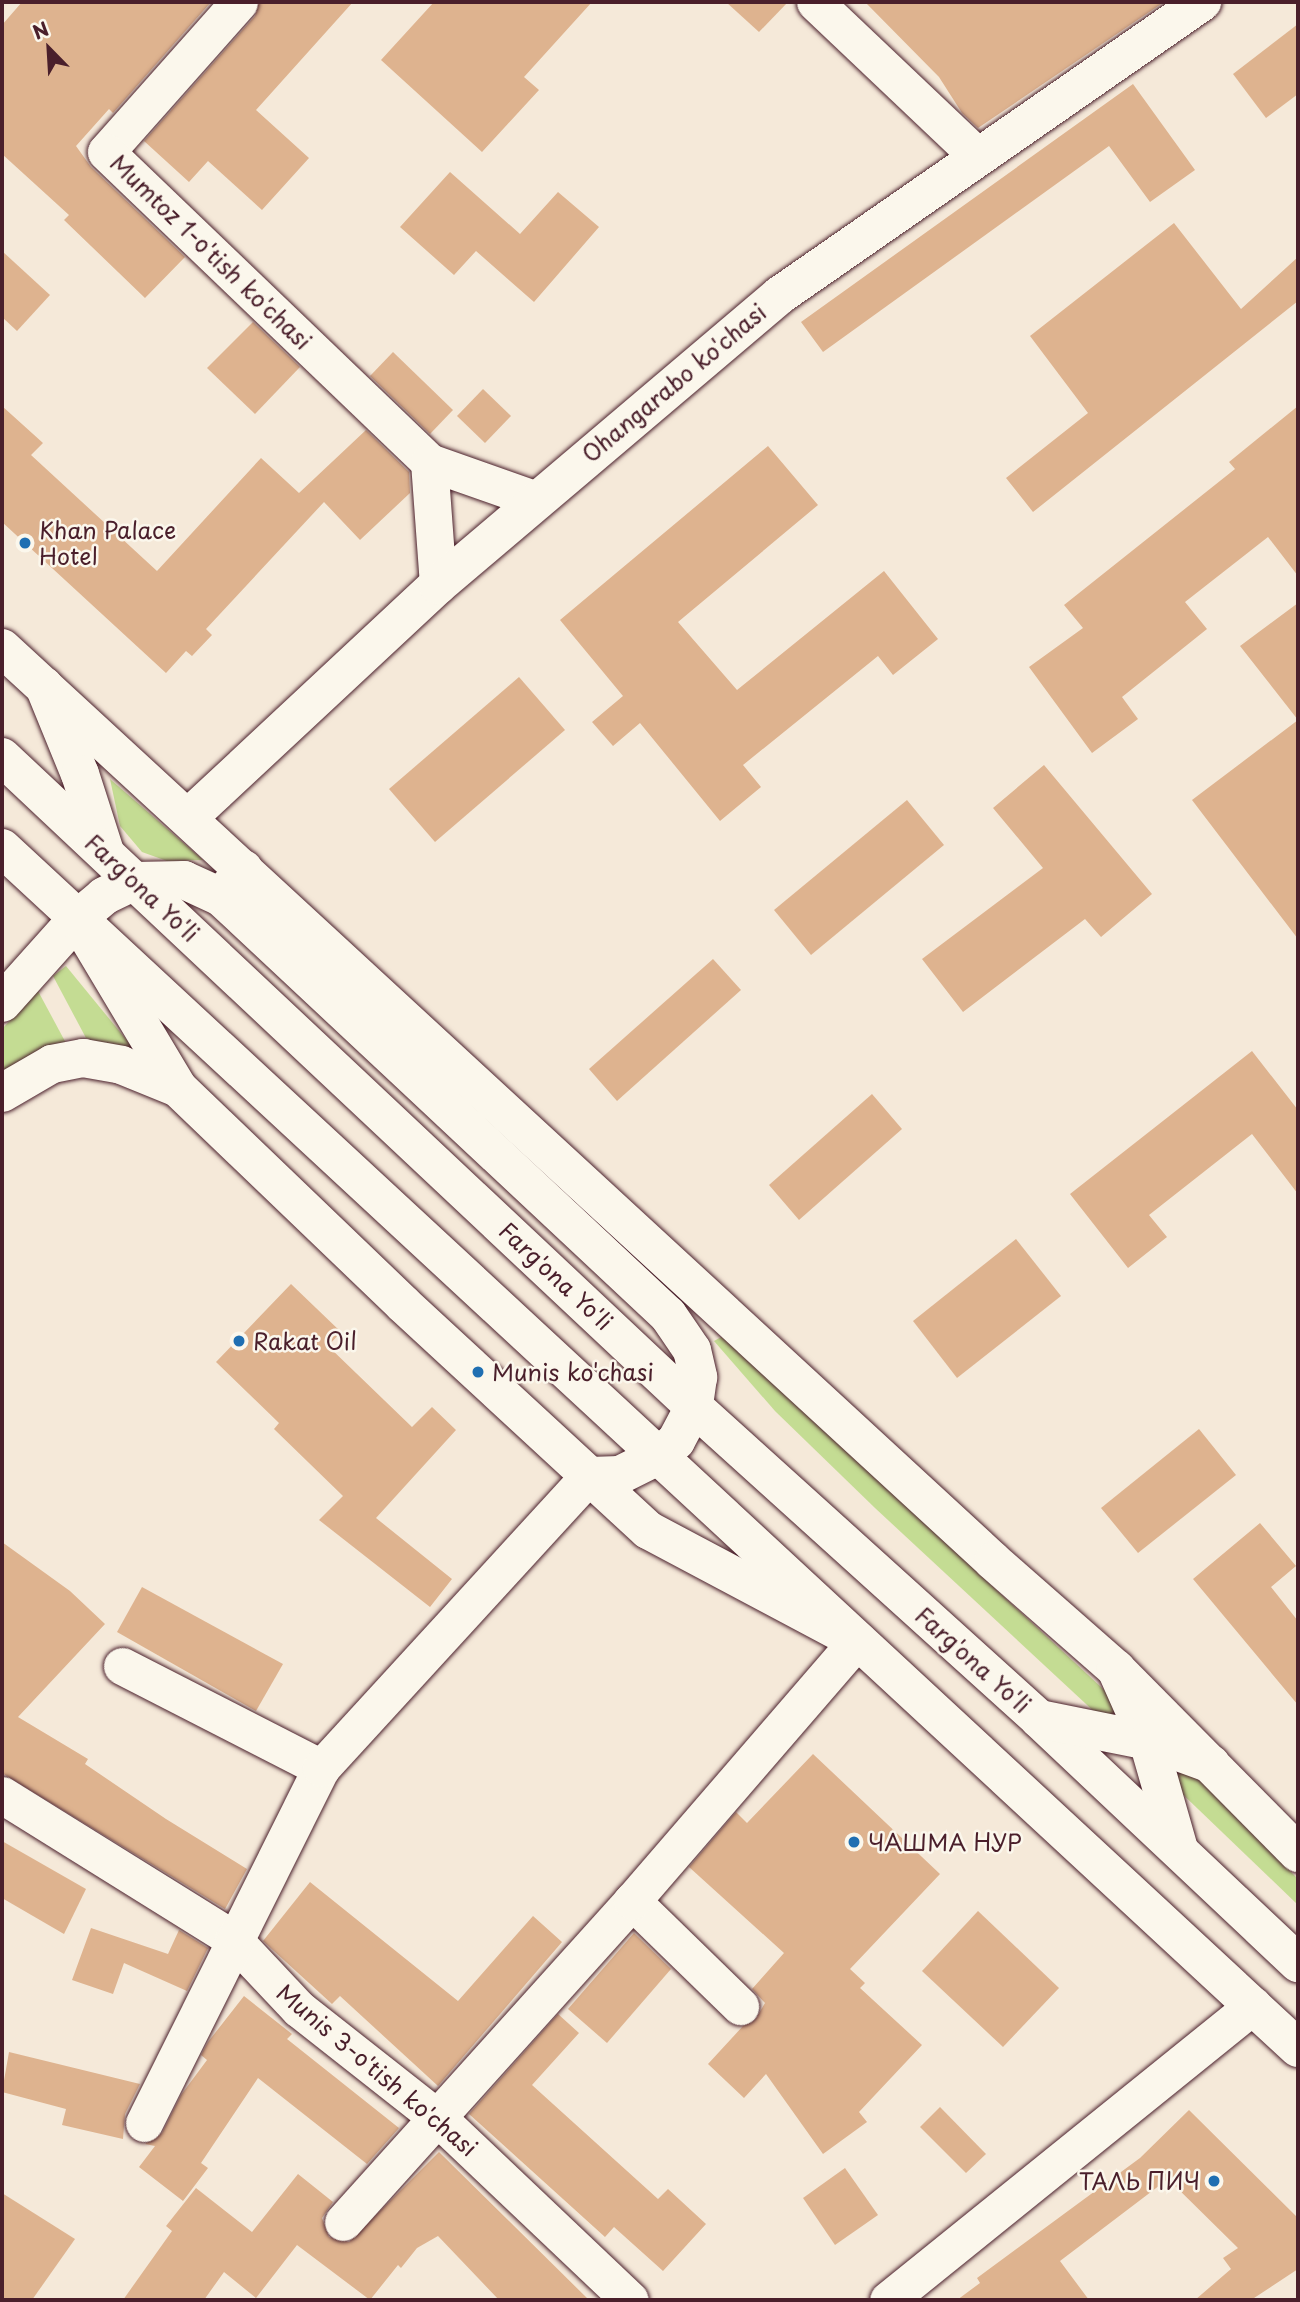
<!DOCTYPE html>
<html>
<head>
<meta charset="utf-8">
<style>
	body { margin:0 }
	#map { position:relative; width:1300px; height:2302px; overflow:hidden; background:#f5e9d9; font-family:"Playpen Sans",sans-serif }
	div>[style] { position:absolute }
	.green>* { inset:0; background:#c4dc93 }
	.building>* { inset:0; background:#deb38f }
	.roads { filter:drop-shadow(0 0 2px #4a1f2b) drop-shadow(0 0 2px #4a1f2b) }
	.minor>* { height:37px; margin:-18.5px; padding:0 18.5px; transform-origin:18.5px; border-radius:18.5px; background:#fbf7ec }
	.tertiary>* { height:38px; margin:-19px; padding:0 19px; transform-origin:19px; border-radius:19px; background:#fbf7ec }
	.primary>* { height:38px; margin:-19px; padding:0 19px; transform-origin:19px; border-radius:19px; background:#fbf7ec }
	.dots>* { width:19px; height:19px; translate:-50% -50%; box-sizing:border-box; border:4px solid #fbf7ec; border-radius:50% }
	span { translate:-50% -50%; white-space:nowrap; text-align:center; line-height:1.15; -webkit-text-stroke:5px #fbf7ec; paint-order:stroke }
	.street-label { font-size:23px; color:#4a1f2b }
	.poi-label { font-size:23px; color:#4a1f2b }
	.left { translate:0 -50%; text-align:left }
	.right { translate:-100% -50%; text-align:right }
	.frame { position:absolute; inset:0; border:4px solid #4a1f2b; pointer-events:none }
	.north { position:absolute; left:14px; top:14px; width:70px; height:70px; -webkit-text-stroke:5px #fbf7ec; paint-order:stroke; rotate:336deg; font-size:19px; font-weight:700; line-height:28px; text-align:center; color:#4a1f2b }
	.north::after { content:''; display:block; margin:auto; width:24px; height:32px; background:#4a1f2b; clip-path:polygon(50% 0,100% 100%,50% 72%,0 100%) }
</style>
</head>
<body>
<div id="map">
	<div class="green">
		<div style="clip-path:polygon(110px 779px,203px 860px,167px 861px,142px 852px,120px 826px)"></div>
		<div style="clip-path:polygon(66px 966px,134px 1049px,131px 1053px,86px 1038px,53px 976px)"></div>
		<div style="clip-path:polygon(38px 991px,67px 1045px,2px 1077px,2px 1029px)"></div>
		<div style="clip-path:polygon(723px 1336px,1115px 1700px,1116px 1716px,1100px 1717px,875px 1508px,775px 1411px,714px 1341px)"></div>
		<div style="clip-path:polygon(1188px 1768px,1298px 1879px,1298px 1905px,1173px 1785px,1173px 1771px)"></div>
	</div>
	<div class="building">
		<div style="clip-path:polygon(22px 2px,211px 2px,113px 113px,109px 109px,76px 146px,91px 167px,185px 257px,145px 298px,64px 220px,69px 215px,2px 154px,2px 25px)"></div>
		<div style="clip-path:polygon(259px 2px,353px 2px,256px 110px,309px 158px,262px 210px,208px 161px,189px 182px,144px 141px,255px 16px)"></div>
		<div style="clip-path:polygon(434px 2px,592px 2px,524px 77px,539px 90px,482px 152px,381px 60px)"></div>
		<div style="clip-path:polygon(726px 2px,788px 2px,759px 32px)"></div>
		<div style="clip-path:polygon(865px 2px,1164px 2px,978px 128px,962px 113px,939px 77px)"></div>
		<div style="clip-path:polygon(1298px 24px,1298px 94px,1266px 118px,1233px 74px)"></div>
		<div style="clip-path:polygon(1133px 84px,1195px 170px,1150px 202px,1109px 146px,823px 352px,801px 322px)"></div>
		<div style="clip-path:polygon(450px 172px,520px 234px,558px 192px,599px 227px,534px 302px,476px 251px,454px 275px,400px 227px)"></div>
		<div style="clip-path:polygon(1174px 223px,1241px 309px,1298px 257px,1298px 301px,1033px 512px,1006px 478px,1088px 413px,1030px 336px)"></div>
		<div style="clip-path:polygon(2px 251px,50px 295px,17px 331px,2px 317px)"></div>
		<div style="clip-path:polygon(253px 322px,300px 367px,255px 414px,207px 368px)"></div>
		<div style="clip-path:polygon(393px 352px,453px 410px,430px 434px,370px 376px)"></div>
		<div style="clip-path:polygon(483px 389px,511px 416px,485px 443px,457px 416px)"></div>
		<div style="clip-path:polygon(2px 406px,43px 443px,31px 455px,157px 571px,261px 458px,299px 493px,366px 430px,409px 472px,410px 493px,360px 540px,324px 502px,206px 629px,212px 635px,192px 656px,186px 651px,166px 673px,2px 522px)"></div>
		<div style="clip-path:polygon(1298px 406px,1298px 576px,1268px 537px,1185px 602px,1207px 629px,1122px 697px,1138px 719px,1092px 753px,1029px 667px,1083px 628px,1064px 605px,1235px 469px,1229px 462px)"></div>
		<div style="clip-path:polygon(768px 446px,818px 505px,678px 622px,737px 690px,884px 571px,938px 639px,893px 675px,878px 656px,743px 765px,761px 787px,720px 821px,640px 723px,613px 746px,592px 722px,623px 696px,560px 620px)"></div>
		<div style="clip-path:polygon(1298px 603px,1298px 939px,1192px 800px,1298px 720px,1240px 646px)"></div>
		<div style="clip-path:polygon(519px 677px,565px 730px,435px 842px,389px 789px)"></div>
		<div style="clip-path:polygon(1044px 765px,1152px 894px,1101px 937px,1085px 919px,963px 1012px,922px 959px,1043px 868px,993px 808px)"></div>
		<div style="clip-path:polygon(907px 800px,944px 845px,811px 955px,774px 910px)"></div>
		<div style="clip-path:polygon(713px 959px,741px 990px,617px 1101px,589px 1069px)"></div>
		<div style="clip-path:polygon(1252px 1051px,1298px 1110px,1298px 1194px,1252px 1134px,1149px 1215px,1167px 1237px,1128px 1268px,1070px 1194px)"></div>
		<div style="clip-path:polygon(872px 1094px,902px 1129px,799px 1220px,769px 1185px)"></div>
		<div style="clip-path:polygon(1016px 1239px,1061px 1296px,957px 1378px,913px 1321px)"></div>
		<div style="clip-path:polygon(291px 1284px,341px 1332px,328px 1346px,412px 1427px,432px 1407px,456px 1430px,376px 1518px,452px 1579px,430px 1607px,319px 1520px,343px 1496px,274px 1429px,279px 1423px,216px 1362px)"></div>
		<div style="clip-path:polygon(1199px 1429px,1236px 1475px,1138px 1553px,1101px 1508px)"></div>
		<div style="clip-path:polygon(1260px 1523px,1296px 1566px,1271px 1587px,1298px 1621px,1298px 1705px,1193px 1579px)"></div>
		<div style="clip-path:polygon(2px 1542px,70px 1591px,105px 1624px,18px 1717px,88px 1759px,85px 1764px,166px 1819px,247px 1869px,225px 1909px,2px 1773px)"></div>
		<div style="clip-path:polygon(142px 1587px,283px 1664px,256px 1711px,117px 1632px)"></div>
		<div style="clip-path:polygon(813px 1754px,940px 1874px,850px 1969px,865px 1983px,860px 1988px,922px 2045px,859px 2112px,867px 2122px,823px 2154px,766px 2074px,744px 2098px,708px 2064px,743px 2026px,755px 2020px,765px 2003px,752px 1989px,784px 1953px,689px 1867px,736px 1812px,747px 1823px)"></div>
		<div style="clip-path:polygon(2px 1841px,86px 1889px,64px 1934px,2px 1898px)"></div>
		<div style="clip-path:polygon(310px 1882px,458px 2001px,533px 1916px,562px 1942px,438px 2086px,340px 1996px,332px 2004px,263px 1941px)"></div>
		<div style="clip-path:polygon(978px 1911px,1059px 1988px,1003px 2047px,922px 1971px)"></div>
		<div style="clip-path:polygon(91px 1928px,168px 1954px,179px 1930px,208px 1948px,187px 1991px,124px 1963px,113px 1994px,72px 1980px)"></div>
		<div style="clip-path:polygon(634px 1933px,671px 1969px,607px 2043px,568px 2009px)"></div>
		<div style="clip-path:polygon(244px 1996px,292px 2034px,287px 2039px,399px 2128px,367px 2164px,258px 2078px,201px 2163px,208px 2168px,183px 2201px,139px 2167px,155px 2146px,145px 2144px,162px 2133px,181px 2095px,207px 2060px,201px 2055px,208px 2042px)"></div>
		<div style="clip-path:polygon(558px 2014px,579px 2033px,532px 2085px,658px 2199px,668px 2189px,706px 2224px,663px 2271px,614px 2227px,605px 2237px,469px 2114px)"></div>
		<div style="clip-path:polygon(9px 2052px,140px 2084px,125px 2114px,123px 2139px,62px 2125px,66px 2109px,2px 2092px)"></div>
		<div style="clip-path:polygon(940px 2107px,986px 2154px,966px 2173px,920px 2127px)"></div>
		<div style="clip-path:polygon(1189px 2110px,1298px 2218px,1298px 2269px,1251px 2300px,1195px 2300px,1231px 2269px,1223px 2258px,1238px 2248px,1168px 2179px,1060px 2261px,1089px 2300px,957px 2300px,980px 2283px,977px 2278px,1140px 2158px)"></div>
		<div style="clip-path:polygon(439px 2152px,589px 2300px,499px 2300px,438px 2236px,417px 2248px,401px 2268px,398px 2265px,370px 2300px,297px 2245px,256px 2298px,224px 2272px,204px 2300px,123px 2300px,172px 2231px,166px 2226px,196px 2188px,252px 2232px,298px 2174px,333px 2202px,322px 2218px,329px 2237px,349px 2242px)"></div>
		<div style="clip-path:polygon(845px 2168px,878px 2215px,835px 2245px,803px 2198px)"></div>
		<div style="clip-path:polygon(2px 2193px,75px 2239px,32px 2300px,2px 2300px)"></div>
	</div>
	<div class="roads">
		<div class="minor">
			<div style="left:239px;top:2px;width:200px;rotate:131.6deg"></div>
			<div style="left:106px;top:152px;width:448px;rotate:43.8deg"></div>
			<div style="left:429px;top:462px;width:123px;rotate:85.8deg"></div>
			<div style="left:815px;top:2px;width:224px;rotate:43.5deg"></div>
			<div style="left:429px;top:462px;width:114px;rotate:19.4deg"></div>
			<div style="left:122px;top:1666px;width:224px;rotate:27.1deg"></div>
			<div style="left:2px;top:1795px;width:272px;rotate:31.9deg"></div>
			<div style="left:233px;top:1939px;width:96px;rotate:46.7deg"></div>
			<div style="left:299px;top:2009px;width:178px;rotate:38.2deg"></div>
			<div style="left:439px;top:2119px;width:263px;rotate:43.5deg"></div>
			<div style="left:632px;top:1901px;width:151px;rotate:44.2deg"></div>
			<div style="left:144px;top:2123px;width:397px;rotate:-63.5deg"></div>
			<div style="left:321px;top:1768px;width:396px;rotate:-47.5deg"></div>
			<div style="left:343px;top:2222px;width:432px;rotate:-48deg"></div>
			<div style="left:632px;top:1901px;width:345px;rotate:-49.2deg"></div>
			<div style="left:888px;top:2300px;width:469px;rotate:-38.9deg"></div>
		</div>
		<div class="tertiary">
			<div style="left:2px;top:648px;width:1347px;rotate:42.65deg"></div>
			<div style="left:993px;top:1561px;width:164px;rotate:41.3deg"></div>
			<div style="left:1116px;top:1669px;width:259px;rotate:45.3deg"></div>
			<div style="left:188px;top:818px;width:342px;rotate:-43deg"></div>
			<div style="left:438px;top:585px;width:448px;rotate:-40.3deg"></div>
			<div style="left:780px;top:295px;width:514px;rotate:-34.77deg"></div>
			<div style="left:2px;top:1003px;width:113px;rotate:-48.2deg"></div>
			<div style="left:77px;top:919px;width:197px;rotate:59.1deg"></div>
			<div style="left:178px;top:1088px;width:312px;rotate:43.8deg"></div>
			<div style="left:403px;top:1304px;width:333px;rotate:42.7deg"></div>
			<div style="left:648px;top:1530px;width:220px;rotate:28deg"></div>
			<div style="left:2px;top:1093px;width:58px;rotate:-30.1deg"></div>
			<div style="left:52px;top:1064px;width:32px;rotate:-11deg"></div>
			<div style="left:83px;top:1058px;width:39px;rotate:10deg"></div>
			<div style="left:121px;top:1065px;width:61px;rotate:22deg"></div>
		</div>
		<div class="primary">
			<div style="left:44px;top:686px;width:95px;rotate:67.8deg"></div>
			<div style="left:80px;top:774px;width:82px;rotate:72.2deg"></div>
			<div style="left:2px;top:757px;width:949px;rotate:43.21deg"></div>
			<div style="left:694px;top:1407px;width:465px;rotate:42.1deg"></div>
			<div style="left:1039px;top:1719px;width:356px;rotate:43.3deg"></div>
			<div style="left:2px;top:848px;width:1766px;rotate:42.8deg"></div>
			<div style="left:221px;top:897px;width:36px;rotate:-51deg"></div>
			<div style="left:77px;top:919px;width:35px;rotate:-40deg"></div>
			<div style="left:104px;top:896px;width:34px;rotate:-26deg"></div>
			<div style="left:135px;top:881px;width:49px;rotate:-1.2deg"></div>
			<div style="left:184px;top:880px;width:41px;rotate:24.7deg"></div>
			<div style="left:221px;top:897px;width:612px;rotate:43.08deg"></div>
			<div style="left:668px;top:1315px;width:42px;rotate:55.6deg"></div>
			<div style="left:692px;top:1350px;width:28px;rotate:77deg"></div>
			<div style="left:698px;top:1377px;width:30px;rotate:98deg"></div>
			<div style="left:694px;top:1407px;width:38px;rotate:118deg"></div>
			<div style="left:676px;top:1441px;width:23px;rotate:140deg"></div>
			<div style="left:658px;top:1456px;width:42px;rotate:153.4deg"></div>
			<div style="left:620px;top:1475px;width:31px;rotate:178deg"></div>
			<div style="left:1116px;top:1669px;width:79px;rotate:66deg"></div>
			<div style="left:1148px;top:1741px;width:112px;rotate:74deg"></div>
			<div style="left:1039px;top:1719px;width:111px;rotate:11.4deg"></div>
			<div style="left:1148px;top:1741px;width:67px;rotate:20.1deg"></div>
		</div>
	</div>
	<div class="dots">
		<div style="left:25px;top:543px;background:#1f6fb2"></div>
		<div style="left:239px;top:1341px;background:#1f6fb2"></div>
		<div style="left:478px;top:1372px;background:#1f6fb2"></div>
		<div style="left:854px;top:1842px;background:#1f6fb2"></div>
		<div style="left:1214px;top:2181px;background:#1f6fb2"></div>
	</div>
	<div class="street-label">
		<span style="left:211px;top:252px;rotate:44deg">Mumtoz 1-o'tish ko'chasi</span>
		<span style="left:674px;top:383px;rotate:-40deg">Ohangarabo ko'chasi</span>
		<span style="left:142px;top:888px;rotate:43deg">Farg'ona Yo'li</span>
		<span style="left:556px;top:1276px;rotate:43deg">Farg'ona Yo'li</span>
		<span style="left:973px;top:1660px;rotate:42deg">Farg'ona Yo'li</span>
		<span style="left:377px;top:2070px;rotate:40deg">Munis 3-o'tish ko'chasi</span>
	</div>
	<div class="poi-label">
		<span class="left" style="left:39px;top:543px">Khan Palace<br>Hotel</span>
		<span class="left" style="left:253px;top:1341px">Rakat Oil</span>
		<span class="left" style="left:492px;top:1372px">Munis ko'chasi</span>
		<span class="left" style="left:868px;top:1842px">ЧАШМА НУР</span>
		<span class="right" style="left:1200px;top:2181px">ТАЛЬ ПИЧ</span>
	</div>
	<div class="frame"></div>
	<div class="north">N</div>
</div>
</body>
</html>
